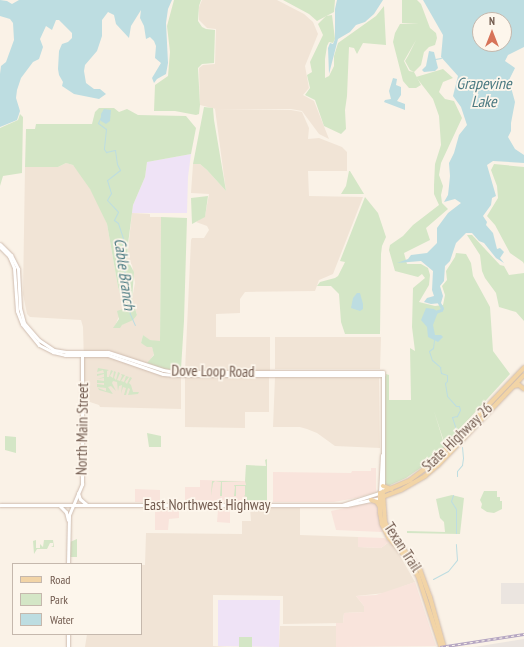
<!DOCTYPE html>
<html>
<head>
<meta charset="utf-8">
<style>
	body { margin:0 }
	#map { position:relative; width:524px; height:647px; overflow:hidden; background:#faf2e7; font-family:"PT Sans Narrow",sans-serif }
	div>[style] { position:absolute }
	.residential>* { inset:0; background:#f1e4d6 }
	.commercial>* { inset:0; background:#f9e4dc }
	.industrial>* { inset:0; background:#ebe5e0 }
	.education>* { inset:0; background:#efe3f6 }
	.green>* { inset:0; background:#d4e6c6 }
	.water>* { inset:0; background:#bddde1 }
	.stream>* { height:1px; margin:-0.5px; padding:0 0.5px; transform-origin:0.5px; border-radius:0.5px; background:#bddde1 }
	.river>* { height:3px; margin:-1.5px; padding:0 1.5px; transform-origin:1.5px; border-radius:1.5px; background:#bddde1 }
	.roads { filter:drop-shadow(0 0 1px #cfbcaf) drop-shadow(0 0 1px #cfbcaf) }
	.secondary>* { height:3px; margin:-1.5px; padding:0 1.5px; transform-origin:1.5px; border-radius:1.5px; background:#fff }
	.primary>* { height:4px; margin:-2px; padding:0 2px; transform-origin:2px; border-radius:2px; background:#f2d4a6 }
	.rail>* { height:2.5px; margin-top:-1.25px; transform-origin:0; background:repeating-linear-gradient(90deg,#fdf6ec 0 3px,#b5a6c2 0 6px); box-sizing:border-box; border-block:1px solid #b5a6c2 }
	span { translate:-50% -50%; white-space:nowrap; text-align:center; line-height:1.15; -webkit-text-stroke:3.5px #fdf6ec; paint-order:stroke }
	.street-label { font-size:15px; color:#715a4e }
	.water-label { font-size:16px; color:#4a7981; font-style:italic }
	.legend { position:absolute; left:12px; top:563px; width:130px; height:72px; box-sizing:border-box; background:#fdf6ec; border:1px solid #c5b8ad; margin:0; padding:5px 7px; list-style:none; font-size:12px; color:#715a4e }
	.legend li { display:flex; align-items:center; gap:8px; height:20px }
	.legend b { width:20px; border:1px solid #c5b8ad }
	.north { position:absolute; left:472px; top:12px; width:40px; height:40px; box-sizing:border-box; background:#fdf6ec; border:1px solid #c5b8ad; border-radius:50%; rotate:0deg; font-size:11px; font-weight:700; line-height:16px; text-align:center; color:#715a4e }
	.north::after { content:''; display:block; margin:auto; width:14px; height:18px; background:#d77359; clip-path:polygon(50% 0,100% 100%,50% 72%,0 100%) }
</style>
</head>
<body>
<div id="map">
	<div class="residential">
		<div style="clip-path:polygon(202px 0,277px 0,304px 14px,313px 22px,318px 34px,305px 66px,309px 88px,303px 95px,314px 101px,329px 139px,319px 134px,302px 111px,291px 109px,216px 109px,200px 105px,199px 68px,203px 65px,215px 64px,216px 29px,207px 28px,199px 20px,199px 7px)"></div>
		<div style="clip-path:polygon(215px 109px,291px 110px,302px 112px,309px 128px,308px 139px,319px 138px,342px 147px,347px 152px,347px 171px,308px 171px,309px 196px,363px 197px,333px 274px,319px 280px,315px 291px,245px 292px,240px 299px,240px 313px,216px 314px,216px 337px,270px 337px,270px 371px,185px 371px,191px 240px,192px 238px,204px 238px,209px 230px,207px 226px,196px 222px,205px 216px,209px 194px,191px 193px,193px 164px,200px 164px,207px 170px,226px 191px)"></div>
		<div style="clip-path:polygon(66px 163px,73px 165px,85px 179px,100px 207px,107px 224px,118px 287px,124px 305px,114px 328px,122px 325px,137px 315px,132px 299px,135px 283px,132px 265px,127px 259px,132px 213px,150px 214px,150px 217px,161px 217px,160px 342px,149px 340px,143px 335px,141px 343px,152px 347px,154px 354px,144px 369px,159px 374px,181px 378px,181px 409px,100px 407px,99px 405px,87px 401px,85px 399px,83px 327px,81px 320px,30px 317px,27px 314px,23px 294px,25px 167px,58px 167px)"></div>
		<div style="clip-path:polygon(275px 337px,381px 337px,380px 369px,275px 369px)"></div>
		<div style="clip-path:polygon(185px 376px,269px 376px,269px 412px,245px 412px,245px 428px,185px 427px)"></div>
		<div style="clip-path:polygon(275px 377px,379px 378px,380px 448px,335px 446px,317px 433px,307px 429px,300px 427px,273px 427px)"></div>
		<div style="clip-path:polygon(250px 508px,300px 508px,300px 535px,358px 537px,358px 547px,381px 548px,389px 542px,400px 556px,415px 582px,385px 593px,356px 596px,364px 606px,364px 612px,344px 613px,343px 623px,283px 624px,283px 596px,213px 595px,213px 646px,227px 647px,85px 647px,87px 634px,141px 634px,141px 565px,145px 565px,146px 533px,242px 534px,242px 521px,251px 521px)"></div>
		<div style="clip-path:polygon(280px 626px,336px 626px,336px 647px,279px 647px)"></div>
	</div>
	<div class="commercial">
		<div style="clip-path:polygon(371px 468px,376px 468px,376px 492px,356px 498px,334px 502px,273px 502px,273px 472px,351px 473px,352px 471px,371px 471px)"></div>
		<div style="clip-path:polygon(200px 480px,246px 481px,247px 502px,185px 501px,185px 487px,200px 487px)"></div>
		<div style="clip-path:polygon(135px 489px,160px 490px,160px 506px,179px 506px,179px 518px,169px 519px,168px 530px,155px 530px,155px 502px,135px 502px)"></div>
		<div style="clip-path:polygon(374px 502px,377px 504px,382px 532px,336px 530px,331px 511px)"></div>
		<div style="clip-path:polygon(218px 510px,230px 510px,230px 523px,217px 522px)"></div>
		<div style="clip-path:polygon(358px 537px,384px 538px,389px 542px,381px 548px,358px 547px)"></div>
		<div style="clip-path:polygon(415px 582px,436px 646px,336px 647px,336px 623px,343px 623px,344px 613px,364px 612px,364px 606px,356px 596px,376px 595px)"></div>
	</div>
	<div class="industrial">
		<div style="clip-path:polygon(501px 583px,524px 583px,524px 604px,501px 604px)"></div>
		<div style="clip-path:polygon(524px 639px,524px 647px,474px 647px)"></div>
	</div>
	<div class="education">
		<div style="clip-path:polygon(191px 154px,188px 177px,187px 213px,132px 213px,133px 205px,145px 177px,147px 162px)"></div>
		<div style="clip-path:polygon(218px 600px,280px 600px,279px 647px,218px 646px)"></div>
	</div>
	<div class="green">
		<div style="clip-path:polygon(174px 0,201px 0,199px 6px,198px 21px,202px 27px,206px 29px,215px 30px,214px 63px,202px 64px,198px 68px,200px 105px,199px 114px,196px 115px,175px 111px,154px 111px,155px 85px,168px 76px,170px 52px,167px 26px)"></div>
		<div style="clip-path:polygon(283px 0,335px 0,334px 12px,317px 21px,309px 14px)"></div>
		<div style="clip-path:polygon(402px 0,417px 0,421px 4px,430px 28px,436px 33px,437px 38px,435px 45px,429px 47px,424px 52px,421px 65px,414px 72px,410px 70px,405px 61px,408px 56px,416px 40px,404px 61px,409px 71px,414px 72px,421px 85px,416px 88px,409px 88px,403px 81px,393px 42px,395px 33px,400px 24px,419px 23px,402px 23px)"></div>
		<div style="clip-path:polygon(384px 6px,386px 45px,363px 43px,357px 54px,354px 48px,349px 47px,347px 96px,345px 110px,346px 129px,341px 134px,324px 126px,315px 100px,305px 95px,310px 88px,307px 75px,312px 72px,310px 62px,323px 35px,318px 24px,326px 16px,332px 15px,335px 39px,333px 43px,329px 42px,327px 46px,325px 59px,325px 78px,329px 76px,334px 66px,334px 56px,338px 43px,376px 16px)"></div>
		<div style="clip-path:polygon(443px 69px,453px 78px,443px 82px,439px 92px,445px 99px,454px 101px,462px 118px,441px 163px,439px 175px,443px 186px,441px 195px,442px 203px,448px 209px,426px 228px,430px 240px,404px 253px,407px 264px,421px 264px,428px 268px,430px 275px,429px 285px,419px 302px,435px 306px,443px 305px,445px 295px,442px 286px,447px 280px,446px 271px,455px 257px,456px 253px,466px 254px,471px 263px,473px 276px,490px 307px,493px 351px,510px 374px,445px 445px,434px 411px,445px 447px,422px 467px,406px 478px,386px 487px,384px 485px,385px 377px,386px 374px,389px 375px,389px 400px,411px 400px,410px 348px,415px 351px,412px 327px,413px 288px,425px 278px,422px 274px,418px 277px,395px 271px,389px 250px,390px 245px,403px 236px,413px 225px,439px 205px,434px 194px,434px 185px,435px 164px,441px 145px,439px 116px,433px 99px,416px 77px)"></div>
		<div style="clip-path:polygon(204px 107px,213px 108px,214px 120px,226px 191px,207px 170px,200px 164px,193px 164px)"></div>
		<div style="clip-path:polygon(99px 108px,114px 108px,119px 112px,127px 109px,138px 115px,186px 116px,196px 128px,191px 154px,147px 162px,145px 177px,133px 205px,128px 244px,127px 259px,134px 272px,132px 299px,137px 315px,133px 320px,122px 325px,120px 328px,113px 328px,119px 319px,117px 311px,123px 309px,124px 305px,118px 287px,107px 224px,90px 189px,73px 165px,66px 163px,58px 167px,25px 167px,26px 129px,35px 129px,36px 124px,92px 124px,95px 112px)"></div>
		<div style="clip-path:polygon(20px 114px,23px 117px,22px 173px,3px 176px,0 186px,0 128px,18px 120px)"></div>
		<div style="clip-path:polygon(494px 164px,524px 167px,524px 264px,523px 262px,510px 253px,495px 225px,487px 216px,498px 198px,497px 186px,491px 170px)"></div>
		<div style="clip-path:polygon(349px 171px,350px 171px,364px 194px,341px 194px,346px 186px)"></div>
		<div style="clip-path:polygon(208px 196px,205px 217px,192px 224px,191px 198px)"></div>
		<div style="clip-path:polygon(365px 197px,378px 213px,386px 237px,382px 246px,381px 254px,380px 334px,345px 334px,341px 322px,339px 294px,331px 286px,317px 286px,320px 282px,335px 278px,338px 276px,345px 262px,340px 261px)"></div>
		<div style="clip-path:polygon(161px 217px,187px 218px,184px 321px,181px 369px,178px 370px,164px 369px,147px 363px,154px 355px,152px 347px,147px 347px,141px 343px,143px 335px,150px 340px,160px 341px)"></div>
		<div style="clip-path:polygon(467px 235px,472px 235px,500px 265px,504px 266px,509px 275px,524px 273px,524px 321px,516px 312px,499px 307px,496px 293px,485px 278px,482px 271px,480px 255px)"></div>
		<div style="clip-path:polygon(98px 368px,109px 370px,107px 371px,107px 377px,109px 377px,111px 370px,113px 371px,110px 376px,113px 378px,114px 371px,116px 372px,114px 378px,116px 380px,118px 372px,120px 373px,117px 380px,120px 381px,122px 376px,121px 374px,125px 375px,121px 381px,124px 382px,126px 376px,129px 377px,125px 382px,127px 384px,130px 377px,132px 378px,129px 383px,131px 385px,133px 392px,139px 392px,138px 394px,128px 395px,130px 389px,128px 388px,126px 395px,124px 395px,126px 388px,123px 387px,121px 394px,122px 385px,119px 386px,118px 391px,117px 382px,113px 381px,112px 383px,116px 391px,111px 386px,108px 387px,113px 394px,99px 390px,98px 388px,106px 391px,106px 388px,97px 387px,97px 384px,104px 385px,104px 383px,97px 383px,97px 380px,104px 381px,104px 378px,97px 379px,104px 377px,104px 374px,97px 376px,97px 374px,104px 373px,103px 370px,97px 372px)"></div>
		<div style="clip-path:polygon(147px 433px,161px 436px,161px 447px,149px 447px)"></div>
		<div style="clip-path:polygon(5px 436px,16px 437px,16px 453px,5px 450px)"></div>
		<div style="clip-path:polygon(267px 459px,267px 501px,265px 503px,247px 502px,247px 497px,244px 496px,245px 495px,245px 486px,236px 486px,236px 496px,234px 496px,235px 487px,234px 485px,246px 485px,245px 481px,222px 482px,222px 496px,220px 496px,221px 482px,215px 481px,213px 483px,211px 496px,212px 481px,203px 481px,245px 481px,246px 465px,266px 466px,265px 460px)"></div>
		<div style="clip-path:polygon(484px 491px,497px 491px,497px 497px,500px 497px,500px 501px,502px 501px,502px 509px,494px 513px,487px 512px,481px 508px,482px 504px,480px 500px)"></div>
		<div style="clip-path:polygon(452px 495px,464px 498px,460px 534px,407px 533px,407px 531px,445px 532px,444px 522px,440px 518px,436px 499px)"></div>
		<div style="clip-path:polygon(77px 539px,77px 557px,70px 557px,70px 542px)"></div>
		<div style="clip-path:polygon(36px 540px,36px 548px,40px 548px,40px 544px,43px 547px,44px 540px,53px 540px,54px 547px,51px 547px,53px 546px,53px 543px,50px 543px,47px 549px,37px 549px,34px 554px,33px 541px)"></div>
		<div style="clip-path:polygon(239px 637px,252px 637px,252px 647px,239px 647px)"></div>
	</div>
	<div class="water">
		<div style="clip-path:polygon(0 0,7px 1px,12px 4px,19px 0,172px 0,168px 9px,166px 23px,168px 63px,166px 74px,157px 79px,154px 83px,152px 78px,161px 63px,155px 58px,156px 46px,154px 41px,150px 37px,146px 39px,144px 26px,140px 18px,141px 10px,131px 26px,129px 38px,116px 24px,114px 15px,108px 12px,102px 20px,102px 36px,97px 51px,85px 65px,84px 71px,86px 83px,94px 89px,100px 89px,106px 94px,99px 99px,74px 94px,62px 86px,63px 82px,59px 75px,58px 69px,59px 51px,62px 44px,68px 42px,72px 38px,72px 33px,59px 20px,56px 20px,52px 30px,46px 26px,40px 39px,43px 47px,39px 59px,33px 62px,21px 78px,17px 90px,16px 98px,20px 111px,17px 120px,0 127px,0 74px,1px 66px,6px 62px,14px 40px,13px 23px,10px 19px,0 16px)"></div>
		<div style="clip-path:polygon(337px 0,383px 0,374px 14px,365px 22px,356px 25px,350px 32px,338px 39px,329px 74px,328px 48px,330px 43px,333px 44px,335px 39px,335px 9px)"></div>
		<div style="clip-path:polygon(evenodd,423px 0,524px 0,524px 47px,508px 55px,505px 61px,515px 68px,509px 80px,515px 102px,511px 123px,511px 131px,508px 137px,515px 149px,524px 155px,524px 163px,493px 161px,487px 165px,496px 196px,492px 198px,491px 205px,483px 216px,487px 222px,486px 225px,493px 233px,497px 249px,500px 248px,504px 252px,500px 258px,504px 263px,496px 258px,484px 243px,479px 241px,472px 233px,466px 233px,456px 243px,450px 261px,445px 266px,444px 281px,440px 286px,443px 296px,441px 303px,431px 304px,424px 302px,427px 298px,434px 296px,432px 290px,433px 271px,421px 261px,397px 263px,408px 259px,411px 255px,427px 253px,437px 243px,437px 228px,448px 213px,461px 203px,455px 199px,444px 202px,448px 195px,449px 186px,450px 176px,449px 163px,454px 153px,459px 135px,467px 125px,461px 107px,453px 96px,458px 76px,441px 57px,443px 35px,423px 0,480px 20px,504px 20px,504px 44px,480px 44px,480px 20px)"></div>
		<div style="clip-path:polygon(429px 51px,434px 52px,438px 68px,435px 71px,424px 72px,422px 70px,426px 66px)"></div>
		<div style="clip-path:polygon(393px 78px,397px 79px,396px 85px,401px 87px,401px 95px,397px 101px,405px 104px,405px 110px,384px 102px,385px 100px,391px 99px,389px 91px)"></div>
		<div style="clip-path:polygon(104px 109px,111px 110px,110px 121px,106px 124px,101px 121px,101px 114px)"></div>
		<div style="clip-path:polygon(357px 293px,360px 293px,363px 304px,363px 309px,360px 311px,351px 308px,353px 298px)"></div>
		<div style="clip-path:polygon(426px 308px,434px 309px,438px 312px,433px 325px,435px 335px,441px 335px,443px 337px,438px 342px,428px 337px,427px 327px,421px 320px)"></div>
	</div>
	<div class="stream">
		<div style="left:435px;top:59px;width:6px;rotate:-9deg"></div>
		<div style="left:102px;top:115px;width:9px;rotate:117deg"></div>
		<div style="left:98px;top:123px;width:10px;rotate:37deg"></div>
		<div style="left:106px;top:129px;width:20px;rotate:96deg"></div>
		<div style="left:104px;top:149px;width:4px;rotate:56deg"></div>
		<div style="left:106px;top:152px;width:9px;rotate:-13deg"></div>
		<div style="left:115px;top:150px;width:14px;rotate:82deg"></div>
		<div style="left:117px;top:164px;width:7px;rotate:63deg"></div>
		<div style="left:120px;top:170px;width:16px;rotate:142deg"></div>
		<div style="left:107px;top:180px;width:14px;rotate:73deg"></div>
		<div style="left:111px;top:193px;width:8px;rotate:120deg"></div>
		<div style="left:107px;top:200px;width:16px;rotate:47deg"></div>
		<div style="left:118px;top:212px;width:9px;rotate:117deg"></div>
		<div style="left:114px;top:220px;width:5px;rotate:37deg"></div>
		<div style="left:118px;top:223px;width:16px;rotate:72deg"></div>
		<div style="left:123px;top:238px;width:21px;rotate:95deg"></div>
		<div style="left:121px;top:259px;width:24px;rotate:75deg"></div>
		<div style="left:127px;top:282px;width:32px;rotate:85deg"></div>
		<div style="left:130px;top:314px;width:12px;rotate:66deg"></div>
		<div style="left:434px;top:340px;width:8px;rotate:97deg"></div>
		<div style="left:433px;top:348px;width:5px;rotate:143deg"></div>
		<div style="left:429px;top:351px;width:9px;rotate:72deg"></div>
		<div style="left:432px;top:360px;width:11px;rotate:41deg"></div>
		<div style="left:440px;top:367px;width:6px;rotate:81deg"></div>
		<div style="left:441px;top:373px;width:6px;rotate:18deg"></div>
		<div style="left:447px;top:375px;width:6px;rotate:90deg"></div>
		<div style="left:447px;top:381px;width:3px;rotate:135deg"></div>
		<div style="left:445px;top:383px;width:13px;rotate:81deg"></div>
		<div style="left:447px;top:396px;width:13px;rotate:48deg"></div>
		<div style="left:456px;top:406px;width:3px"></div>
		<div style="left:459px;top:406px;width:4px;rotate:76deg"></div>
		<div style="left:460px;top:410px;width:7px;rotate:117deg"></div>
		<div style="left:457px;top:416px;width:5px;rotate:169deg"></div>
		<div style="left:452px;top:417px;width:16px;rotate:72deg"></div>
		<div style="left:457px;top:476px;width:5px;rotate:-90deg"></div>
		<div style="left:457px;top:471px;width:8px;rotate:-50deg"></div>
		<div style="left:462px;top:465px;width:7px;rotate:-82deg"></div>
		<div style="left:463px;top:458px;width:11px;rotate:-95deg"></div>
		<div style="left:453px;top:495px;width:6px;rotate:108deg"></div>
		<div style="left:451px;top:501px;width:9px;rotate:58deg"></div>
		<div style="left:456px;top:509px;width:24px;rotate:90deg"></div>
		<div style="left:433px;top:579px;width:17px;rotate:-28deg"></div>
		<div style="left:448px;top:571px;width:14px;rotate:-51deg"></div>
		<div style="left:457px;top:560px;width:16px;rotate:-94deg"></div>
	</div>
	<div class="river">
		<div style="left:435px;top:312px;width:6px;rotate:-18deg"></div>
		<div style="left:441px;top:310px;width:2px;rotate:-63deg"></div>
		<div style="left:442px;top:308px;width:8px;rotate:-120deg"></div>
	</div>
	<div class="roads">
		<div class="secondary">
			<div style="left:0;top:244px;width:16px;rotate:45deg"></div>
			<div style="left:11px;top:255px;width:16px;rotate:63deg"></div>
			<div style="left:18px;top:269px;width:39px;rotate:87deg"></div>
			<div style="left:20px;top:308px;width:16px;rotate:75deg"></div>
			<div style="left:24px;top:323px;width:23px;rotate:49deg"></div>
			<div style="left:39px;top:340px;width:18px;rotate:34deg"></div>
			<div style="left:54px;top:350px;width:12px;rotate:9deg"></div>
			<div style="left:66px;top:352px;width:42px"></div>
			<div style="left:108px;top:352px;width:58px;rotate:18.1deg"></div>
			<div style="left:163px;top:370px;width:11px;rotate:10deg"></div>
			<div style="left:174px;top:372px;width:209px"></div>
			<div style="left:383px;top:372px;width:116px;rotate:90deg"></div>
			<div style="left:0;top:247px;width:13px;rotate:45deg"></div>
			<div style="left:9px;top:256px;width:13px;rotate:67deg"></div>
			<div style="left:14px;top:268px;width:43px;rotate:86deg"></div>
			<div style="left:17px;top:311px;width:14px;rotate:69deg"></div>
			<div style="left:22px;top:324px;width:27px;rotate:51deg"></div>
			<div style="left:39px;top:345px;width:16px;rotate:27deg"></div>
			<div style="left:53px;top:352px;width:12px;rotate:14deg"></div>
			<div style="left:65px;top:355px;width:43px"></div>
			<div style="left:108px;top:355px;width:58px;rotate:19.1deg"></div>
			<div style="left:163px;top:374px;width:11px;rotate:5deg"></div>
			<div style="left:174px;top:375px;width:209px"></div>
			<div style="left:78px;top:493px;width:6px;rotate:72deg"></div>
			<div style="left:80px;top:499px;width:8px;rotate:40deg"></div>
			<div style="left:0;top:505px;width:347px"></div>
			<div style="left:347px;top:505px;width:34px;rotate:-12deg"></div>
			<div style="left:59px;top:505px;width:10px;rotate:45deg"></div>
			<div style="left:66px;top:512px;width:8px;rotate:76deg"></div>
			<div style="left:342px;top:505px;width:40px;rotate:-18deg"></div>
			<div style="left:380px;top:493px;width:38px;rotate:-87deg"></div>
			<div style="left:68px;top:564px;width:49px;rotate:-88.8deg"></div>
			<div style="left:69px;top:515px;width:34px;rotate:-67deg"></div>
			<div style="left:82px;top:484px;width:130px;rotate:-90deg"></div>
			<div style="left:68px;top:634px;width:13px;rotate:90deg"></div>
		</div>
		<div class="primary">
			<div style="left:514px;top:386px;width:5px;rotate:-11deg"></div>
			<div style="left:519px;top:385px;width:6px;rotate:39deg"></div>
			<div style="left:383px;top:486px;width:9px;rotate:21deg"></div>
			<div style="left:383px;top:494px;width:28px;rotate:86deg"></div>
			<div style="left:385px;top:522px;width:10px;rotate:66deg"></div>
			<div style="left:389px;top:531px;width:50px;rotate:51.5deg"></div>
			<div style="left:420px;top:570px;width:29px;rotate:70deg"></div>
			<div style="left:430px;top:597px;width:52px;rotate:74.4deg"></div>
			<div style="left:380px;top:498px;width:22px;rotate:-21deg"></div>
			<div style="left:401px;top:490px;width:28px;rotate:-30deg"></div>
			<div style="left:425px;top:476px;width:17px;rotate:-40deg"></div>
			<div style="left:438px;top:465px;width:124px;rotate:-46.3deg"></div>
			<div style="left:371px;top:500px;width:6px;rotate:18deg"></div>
			<div style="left:377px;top:502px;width:6px;rotate:59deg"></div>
			<div style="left:441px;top:647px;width:75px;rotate:-107.9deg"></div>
			<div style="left:418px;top:576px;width:17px;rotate:-121deg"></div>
			<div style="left:409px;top:561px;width:30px;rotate:-131deg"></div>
			<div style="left:389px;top:538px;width:16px;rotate:-117deg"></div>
			<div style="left:382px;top:524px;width:11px;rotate:-100deg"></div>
			<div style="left:380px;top:513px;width:20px;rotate:-90deg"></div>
			<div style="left:380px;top:493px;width:33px;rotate:-23deg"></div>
			<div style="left:410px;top:480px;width:31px;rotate:-37deg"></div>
			<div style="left:435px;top:461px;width:129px;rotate:-46.3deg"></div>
		</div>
	</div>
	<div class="rail">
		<div style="left:440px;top:647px;width:85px;rotate:-8.8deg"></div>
	</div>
	<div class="street-label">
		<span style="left:213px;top:371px;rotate:1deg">Dove Loop Road</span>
		<span style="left:82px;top:429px;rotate:-89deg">North Main Street</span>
		<span style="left:457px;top:437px;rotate:-44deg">State Highway 26</span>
		<span style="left:207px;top:505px">East Northwest Highway</span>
		<span style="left:403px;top:547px;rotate:57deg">Texan Trail</span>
	</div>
	<div class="water-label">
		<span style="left:484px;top:92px">Grapevine<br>Lake</span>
		<span style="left:125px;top:274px;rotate:82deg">Cable Branch</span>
	</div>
	<ul class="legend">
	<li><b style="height:5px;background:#f2d4a6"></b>Road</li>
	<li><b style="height:11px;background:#d4e6c6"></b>Park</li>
	<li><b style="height:11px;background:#bddde1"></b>Water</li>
	</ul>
	<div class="north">N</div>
</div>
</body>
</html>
